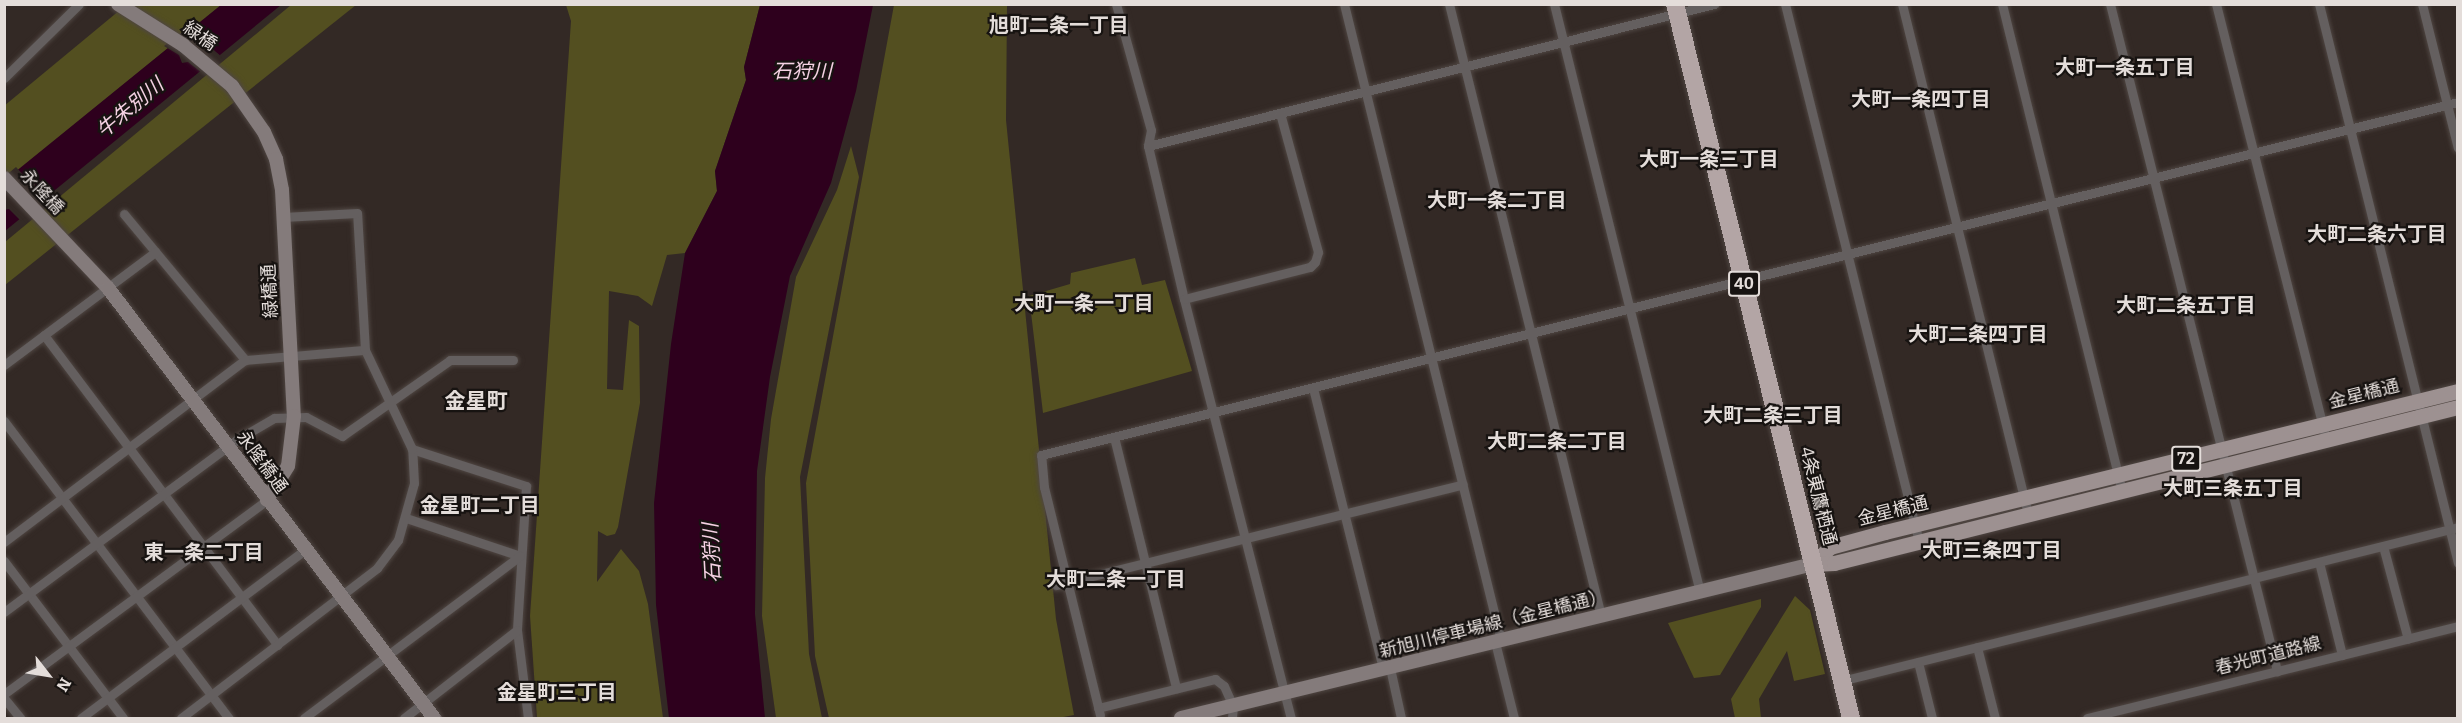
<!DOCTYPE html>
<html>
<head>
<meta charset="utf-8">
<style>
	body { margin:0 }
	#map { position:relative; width:2462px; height:723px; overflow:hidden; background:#332925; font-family:Bitter,"Noto Sans JP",serif }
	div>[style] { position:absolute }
	.green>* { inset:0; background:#534f20 }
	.water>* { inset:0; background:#2e001d }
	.pier>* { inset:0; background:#332925 }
	.roads { filter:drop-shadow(0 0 2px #4f4642) drop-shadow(0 0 2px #4f4642) }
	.street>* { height:9px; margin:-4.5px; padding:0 4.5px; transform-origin:4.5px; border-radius:4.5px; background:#645f5f }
	.secondary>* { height:14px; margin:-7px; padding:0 7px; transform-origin:7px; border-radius:7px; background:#847b7b }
	.primary>* { height:15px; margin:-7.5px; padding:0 7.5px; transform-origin:7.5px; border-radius:7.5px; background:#9d9191 }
	.highway>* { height:18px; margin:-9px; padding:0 9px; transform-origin:9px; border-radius:9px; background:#b3a5a5 }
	span { translate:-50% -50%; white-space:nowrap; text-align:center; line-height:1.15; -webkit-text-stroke:4.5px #171311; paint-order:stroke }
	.shield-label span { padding:2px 4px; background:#171311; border:2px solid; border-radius:4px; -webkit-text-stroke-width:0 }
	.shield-label { font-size:16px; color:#e4ddda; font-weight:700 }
	.street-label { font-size:18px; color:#e4ddda }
	.neighbourhood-label { font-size:20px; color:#e4ddda; font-weight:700 }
	.water-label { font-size:20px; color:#f5d1e3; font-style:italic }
	.quarter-label { font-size:21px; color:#e4ddda; font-weight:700 }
	.frame { position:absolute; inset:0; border:6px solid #e4ddda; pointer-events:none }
	.north { position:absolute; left:18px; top:645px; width:60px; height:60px; -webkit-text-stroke:4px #171311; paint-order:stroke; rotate:121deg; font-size:16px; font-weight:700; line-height:24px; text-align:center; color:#e4ddda }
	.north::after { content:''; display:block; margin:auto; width:21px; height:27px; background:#e4ddda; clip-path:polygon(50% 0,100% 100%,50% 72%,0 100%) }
</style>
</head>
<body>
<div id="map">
	<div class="green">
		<div style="clip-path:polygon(126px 5px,221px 5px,5px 181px,4px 106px)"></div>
		<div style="clip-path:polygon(291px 5px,356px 5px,5px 285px,5px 242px)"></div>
		<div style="clip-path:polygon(566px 5px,760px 5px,744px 67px,746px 80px,715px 171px,717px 191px,685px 253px,667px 255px,652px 306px,638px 296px,609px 291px,607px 389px,623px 390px,629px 320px,639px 326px,640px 403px,618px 527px,615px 534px,607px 536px,598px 531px,597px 582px,621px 549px,639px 571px,648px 604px,663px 718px,537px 718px,530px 616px,571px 21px)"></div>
		<div style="clip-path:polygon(894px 5px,1007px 5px,1006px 120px,1056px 619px,1074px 715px,1058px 718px,829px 718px,815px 656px,806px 483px)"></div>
		<div style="clip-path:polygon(851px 146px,859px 177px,800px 477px,809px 654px,822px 718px,776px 718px,762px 616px,765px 478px,771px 419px,796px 277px,837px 190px)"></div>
		<div style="clip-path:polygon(1135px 258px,1142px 285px,1165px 280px,1192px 371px,1043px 413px,1029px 296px,1070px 284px,1071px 273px)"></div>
		<div style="clip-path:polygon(1795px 596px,1810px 610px,1825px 674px,1794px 681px,1787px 651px,1759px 699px,1761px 718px,1735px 718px,1731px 699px)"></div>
		<div style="clip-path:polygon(1761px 599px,1761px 607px,1720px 675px,1694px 678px,1668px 623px)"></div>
	</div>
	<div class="water">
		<div style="clip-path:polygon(221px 5px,281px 5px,5px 231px,4px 181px)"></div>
		<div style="clip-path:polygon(760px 5px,873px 5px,856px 91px,831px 183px,790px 276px,770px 377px,757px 471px,755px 614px,765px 718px,669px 718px,656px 605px,654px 503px,671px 344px,685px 253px,717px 191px,715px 171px,746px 80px,744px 67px)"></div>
	</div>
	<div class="pier">
		<div style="clip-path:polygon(185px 30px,200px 40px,206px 38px,209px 46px,222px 57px,202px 73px,188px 62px,182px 63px,179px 55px,164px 46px)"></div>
		<div style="clip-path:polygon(16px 167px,27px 179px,35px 179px,35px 187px,47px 199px,21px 221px,9px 209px,4px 210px,4px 177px)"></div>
	</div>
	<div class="roads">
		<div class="street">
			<div style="left:1116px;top:4px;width:131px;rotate:74.5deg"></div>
			<div style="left:1151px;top:130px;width:16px;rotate:101deg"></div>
			<div style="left:1148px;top:146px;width:157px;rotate:76.8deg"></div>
			<div style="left:1184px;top:299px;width:432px;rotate:75.7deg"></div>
			<div style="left:1344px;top:4px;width:656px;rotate:76.15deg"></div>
			<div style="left:1449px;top:4px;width:631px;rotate:76.05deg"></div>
			<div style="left:1554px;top:4px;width:606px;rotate:76.06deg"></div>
			<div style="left:1785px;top:4px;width:554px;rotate:76.01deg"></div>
			<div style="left:1902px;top:4px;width:525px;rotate:76.12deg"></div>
			<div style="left:2002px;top:4px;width:502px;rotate:76.16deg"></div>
			<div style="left:2110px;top:4px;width:688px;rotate:75.94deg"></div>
			<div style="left:2216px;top:4px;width:449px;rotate:75.8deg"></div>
			<div style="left:2319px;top:4px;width:576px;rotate:76.04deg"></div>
			<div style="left:2422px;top:4px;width:148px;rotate:76deg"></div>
			<div style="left:4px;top:78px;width:105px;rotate:-44.6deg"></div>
			<div style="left:1148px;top:146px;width:584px;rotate:-14.08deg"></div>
			<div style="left:124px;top:214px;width:190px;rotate:50.3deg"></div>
			<div style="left:245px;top:360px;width:120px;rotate:-4.8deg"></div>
			<div style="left:1184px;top:299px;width:130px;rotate:-14.3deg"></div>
			<div style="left:1310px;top:267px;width:7px;rotate:-45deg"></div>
			<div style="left:1315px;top:262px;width:10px;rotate:-73deg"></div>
			<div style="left:1318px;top:252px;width:144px;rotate:-105.3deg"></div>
			<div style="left:44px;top:335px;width:388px;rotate:53deg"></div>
			<div style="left:4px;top:365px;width:189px;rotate:-36.8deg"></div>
			<div style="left:1313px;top:388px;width:290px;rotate:76deg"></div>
			<div style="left:4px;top:421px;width:373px;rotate:52.9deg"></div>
			<div style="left:1114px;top:437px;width:259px;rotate:76.1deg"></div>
			<div style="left:412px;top:449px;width:120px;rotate:18deg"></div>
			<div style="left:526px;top:486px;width:144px;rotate:93.6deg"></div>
			<div style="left:517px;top:630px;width:89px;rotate:82.9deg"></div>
			<div style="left:406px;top:518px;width:120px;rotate:18.4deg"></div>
			<div style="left:4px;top:542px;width:302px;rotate:-37.1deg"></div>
			<div style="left:2383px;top:546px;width:96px;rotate:75deg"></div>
			<div style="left:4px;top:561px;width:197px;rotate:52.8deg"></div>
			<div style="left:2319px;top:562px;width:96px;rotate:76.1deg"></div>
			<div style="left:1056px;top:585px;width:419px;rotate:-13.9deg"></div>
			<div style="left:4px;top:612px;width:291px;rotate:-36.5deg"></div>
			<div style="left:238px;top:439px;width:42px;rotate:-30.3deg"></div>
			<div style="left:274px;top:418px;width:32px;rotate:-2deg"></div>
			<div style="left:306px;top:417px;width:41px;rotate:27.8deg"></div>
			<div style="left:342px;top:436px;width:132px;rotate:-35.1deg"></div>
			<div style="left:450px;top:360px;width:63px"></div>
			<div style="left:1495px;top:642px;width:78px;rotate:76deg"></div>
			<div style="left:1977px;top:647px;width:73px;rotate:75.8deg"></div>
			<div style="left:1918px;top:662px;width:58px;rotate:76deg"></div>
			<div style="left:1390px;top:668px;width:51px;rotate:77.6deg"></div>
			<div style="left:1841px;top:681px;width:636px;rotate:-14.01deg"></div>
			<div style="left:4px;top:694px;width:327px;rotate:-36.4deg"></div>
			<div style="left:4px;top:698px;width:26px;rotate:51deg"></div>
			<div style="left:1098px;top:708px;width:121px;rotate:-13.9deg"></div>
			<div style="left:1215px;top:679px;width:11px;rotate:38deg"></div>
			<div style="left:1224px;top:686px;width:22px;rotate:66deg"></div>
			<div style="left:1233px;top:706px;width:12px;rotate:95deg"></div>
			<div style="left:1100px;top:715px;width:235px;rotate:-103.8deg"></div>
			<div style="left:1044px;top:487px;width:32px;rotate:-95deg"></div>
			<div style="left:1041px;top:455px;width:1460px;rotate:-13.99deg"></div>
			<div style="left:81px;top:718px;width:280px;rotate:-36.9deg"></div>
			<div style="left:181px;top:718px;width:247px;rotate:-37.4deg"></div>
			<div style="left:377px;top:568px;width:35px;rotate:-53deg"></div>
			<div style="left:398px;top:540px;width:59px;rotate:-74.3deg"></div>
			<div style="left:414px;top:483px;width:34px;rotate:-93deg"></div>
			<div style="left:412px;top:449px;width:110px;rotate:-115.4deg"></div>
			<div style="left:365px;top:350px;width:137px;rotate:-93.3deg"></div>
			<div style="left:357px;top:213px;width:74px;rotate:176.9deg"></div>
			<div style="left:304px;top:718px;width:270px;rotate:-36.9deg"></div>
			<div style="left:404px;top:718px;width:143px;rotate:-37.9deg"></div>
			<div style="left:2087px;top:718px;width:382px;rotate:-13.9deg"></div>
		</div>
		<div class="secondary">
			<div style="left:118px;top:4px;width:77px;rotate:32.2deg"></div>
			<div style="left:183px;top:45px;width:64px;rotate:39.9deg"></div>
			<div style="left:232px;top:86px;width:56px;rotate:55.2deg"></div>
			<div style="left:264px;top:132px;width:30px;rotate:66deg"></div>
			<div style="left:276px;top:159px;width:32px;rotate:79deg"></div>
			<div style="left:282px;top:190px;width:226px;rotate:87deg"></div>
			<div style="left:294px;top:416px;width:50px;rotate:96.8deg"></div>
			<div style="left:288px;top:466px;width:40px;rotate:122deg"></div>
			<div style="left:4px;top:178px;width:151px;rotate:46.6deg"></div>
			<div style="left:108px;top:288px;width:540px;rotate:52.83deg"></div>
			<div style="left:1181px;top:718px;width:650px;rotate:-13.69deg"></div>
		</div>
		<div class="primary">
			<div style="left:1813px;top:564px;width:24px;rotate:-45deg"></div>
			<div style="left:1830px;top:547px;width:57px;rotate:-15.3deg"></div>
			<div style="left:1885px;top:532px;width:590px;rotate:-13.82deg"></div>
			<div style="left:1813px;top:564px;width:21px;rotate:-3deg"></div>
			<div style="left:1834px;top:563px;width:643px;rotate:-14.04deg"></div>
		</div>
		<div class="highway">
			<div style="left:1675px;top:4px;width:735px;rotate:76.15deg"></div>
		</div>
	</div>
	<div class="shield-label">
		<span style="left:1744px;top:284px">40</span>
		<span style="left:2186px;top:459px">72</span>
	</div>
	<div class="street-label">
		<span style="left:200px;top:36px;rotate:35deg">緑橋</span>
		<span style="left:42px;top:192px;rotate:47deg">永隆橋</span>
		<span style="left:270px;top:291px;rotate:-93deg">緑橋通</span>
		<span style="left:2364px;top:394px;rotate:-14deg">金星橋通</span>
		<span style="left:262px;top:462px;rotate:54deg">永隆橋通</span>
		<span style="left:1818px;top:496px;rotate:76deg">4条東鷹栖通</span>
		<span style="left:1893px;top:511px;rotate:-14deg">金星橋通</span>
		<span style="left:1493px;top:624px;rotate:-14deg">新旭川停車場線（金星橋通）</span>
		<span style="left:2268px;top:656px;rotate:-14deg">春光町道路線</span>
	</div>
	<div class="neighbourhood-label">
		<span style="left:1059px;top:25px">旭町二条一丁目</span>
		<span style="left:2125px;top:67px">大町一条五丁目</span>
		<span style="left:1921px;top:99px">大町一条四丁目</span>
		<span style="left:1709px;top:159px">大町一条三丁目</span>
		<span style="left:1497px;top:200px">大町一条二丁目</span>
		<span style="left:2377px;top:234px">大町二条六丁目</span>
		<span style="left:1084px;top:303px">大町一条一丁目</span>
		<span style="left:2186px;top:305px">大町二条五丁目</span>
		<span style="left:1978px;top:334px">大町二条四丁目</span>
		<span style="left:1773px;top:415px">大町二条三丁目</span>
		<span style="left:1557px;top:441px">大町二条二丁目</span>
		<span style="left:2233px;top:488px">大町三条五丁目</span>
		<span style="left:480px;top:505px">金星町二丁目</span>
		<span style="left:1992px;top:550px">大町三条四丁目</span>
		<span style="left:204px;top:552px">東一条二丁目</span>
		<span style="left:1116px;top:579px">大町二条一丁目</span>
		<span style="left:557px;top:692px">金星町三丁目</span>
	</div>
	<div class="water-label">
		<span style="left:802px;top:71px">石狩川</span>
		<span style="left:130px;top:108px;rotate:-40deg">牛朱別川</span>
		<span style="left:712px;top:553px;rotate:-93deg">石狩川</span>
	</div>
	<div class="quarter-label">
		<span style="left:476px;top:401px">金星町</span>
	</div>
	<div class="frame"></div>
	<div class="north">N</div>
</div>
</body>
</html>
